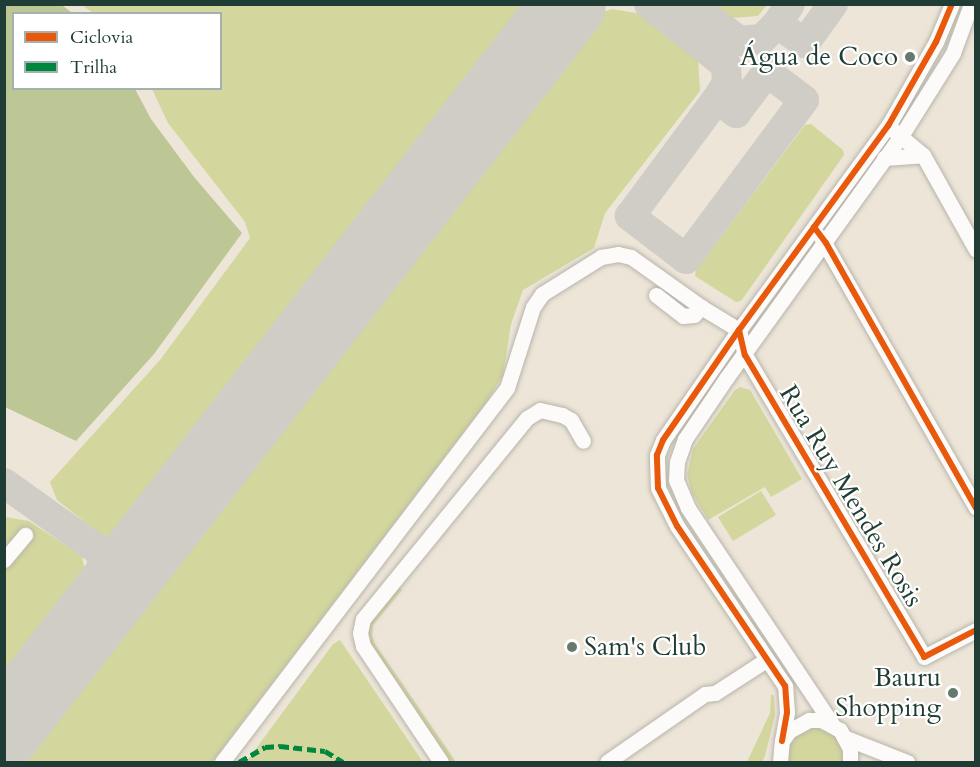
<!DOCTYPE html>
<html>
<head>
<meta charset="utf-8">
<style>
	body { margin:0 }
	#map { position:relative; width:980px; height:767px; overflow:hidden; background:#ede5d8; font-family:Cardo,serif }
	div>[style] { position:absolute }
	.green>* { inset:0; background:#d3d69d }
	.forest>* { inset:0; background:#bdc796 }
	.taxiway>* { height:30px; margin:-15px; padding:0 15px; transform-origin:15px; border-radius:15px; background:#d0cdc6 }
	.runway>* { height:75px; margin:-37.5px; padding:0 37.5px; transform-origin:37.5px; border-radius:37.5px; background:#d0cdc6 }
	.roads { filter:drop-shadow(0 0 2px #b7b5ab) drop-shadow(0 0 2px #b7b5ab) }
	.minor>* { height:15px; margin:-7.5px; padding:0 7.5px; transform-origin:7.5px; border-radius:7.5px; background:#fcfbf9 }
	.quiet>* { height:4.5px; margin-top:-2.25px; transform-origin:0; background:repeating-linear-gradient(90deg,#00873e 0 9px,transparent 0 13.5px) }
	.cycleway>* { height:6px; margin:-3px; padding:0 3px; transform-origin:3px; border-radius:3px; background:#e8590c }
	.dots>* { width:16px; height:16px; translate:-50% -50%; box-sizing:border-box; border:3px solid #fff; border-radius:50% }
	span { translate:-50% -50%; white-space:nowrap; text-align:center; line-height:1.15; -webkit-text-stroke:4.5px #fff; paint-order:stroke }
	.poi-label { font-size:26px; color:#1f3d34 }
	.right { translate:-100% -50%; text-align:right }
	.left { translate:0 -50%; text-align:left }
	.street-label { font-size:26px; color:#1f3d34 }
	.frame { position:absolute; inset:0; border:6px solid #1f3d34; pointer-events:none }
	.legend { position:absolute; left:12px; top:12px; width:210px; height:78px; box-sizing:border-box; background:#fff; border:2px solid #a5b1ae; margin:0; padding:8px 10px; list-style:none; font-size:18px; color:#1f3d34 }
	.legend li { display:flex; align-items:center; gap:12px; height:30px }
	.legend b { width:30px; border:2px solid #a5b1ae }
</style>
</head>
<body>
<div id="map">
	<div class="green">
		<div style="clip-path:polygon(82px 5px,522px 5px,111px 538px,104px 537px,57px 500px,50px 482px,160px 360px,250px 238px,245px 222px,168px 123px,152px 89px,220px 88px,220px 14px,93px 13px)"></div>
		<div style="clip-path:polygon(714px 5px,767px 5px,758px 16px,731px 18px)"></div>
		<div style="clip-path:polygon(612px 9px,642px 14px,698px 57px,700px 91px,605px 213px,594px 248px,523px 290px,511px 324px,503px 375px,488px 400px,212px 762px,23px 762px,592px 16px)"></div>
		<div style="clip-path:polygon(811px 124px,843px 150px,844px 155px,741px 301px,736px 302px,695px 276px,696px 270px,805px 125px)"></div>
		<div style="clip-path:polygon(740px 387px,750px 390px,802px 479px,771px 497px,765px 487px,708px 520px,692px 493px,687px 475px,693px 449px,735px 390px)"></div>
		<div style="clip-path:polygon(761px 491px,776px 515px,733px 541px,718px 517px)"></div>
		<div style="clip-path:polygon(5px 517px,29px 521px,82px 556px,85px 571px,5px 673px)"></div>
		<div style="clip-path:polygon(398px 586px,402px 590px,373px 625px,372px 635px,375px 644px,456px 762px,449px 762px,371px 649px,367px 637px,370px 622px)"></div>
		<div style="clip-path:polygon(340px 640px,423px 762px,246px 762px,333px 644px)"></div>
		<div style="clip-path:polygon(771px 694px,774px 696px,775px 715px,765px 756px,762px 762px,747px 762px,770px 713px)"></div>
		<div style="clip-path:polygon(814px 727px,832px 733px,839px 741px,843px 750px,843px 762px,786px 762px,789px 743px,795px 735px)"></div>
	</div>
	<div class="forest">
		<div style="clip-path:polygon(4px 5px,62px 5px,72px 13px,14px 14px,14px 88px,135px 89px,151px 119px,194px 177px,242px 233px,154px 354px,76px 441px,5px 407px)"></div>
	</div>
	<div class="taxiway">
		<div style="left:649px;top:4px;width:98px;rotate:38.4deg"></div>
		<div style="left:726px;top:65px;width:18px;rotate:87deg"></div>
		<div style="left:727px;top:83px;width:19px;rotate:122deg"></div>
		<div style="left:691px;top:4px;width:61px;rotate:37.6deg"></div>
		<div style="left:739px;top:41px;width:23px;rotate:-5deg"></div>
		<div style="left:762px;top:39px;width:21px;rotate:-45deg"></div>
		<div style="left:790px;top:4px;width:24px;rotate:123deg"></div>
		<div style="left:777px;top:24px;width:34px;rotate:34deg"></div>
		<div style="left:805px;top:43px;width:48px;rotate:-54.3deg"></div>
		<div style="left:767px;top:72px;width:46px;rotate:37.1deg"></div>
		<div style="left:804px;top:100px;width:198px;rotate:126.6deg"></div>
		<div style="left:686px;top:259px;width:71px;rotate:-142.5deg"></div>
		<div style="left:630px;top:216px;width:146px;rotate:-53.4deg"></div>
		<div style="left:717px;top:99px;width:24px;rotate:36deg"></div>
		<div style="left:736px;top:113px;width:51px;rotate:-52.9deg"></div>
		<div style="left:4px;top:483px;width:119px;rotate:35.4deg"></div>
		<div style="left:105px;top:598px;width:46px;rotate:-95deg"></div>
		<div style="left:101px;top:552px;width:45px;rotate:-7.6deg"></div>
	</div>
	<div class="runway">
		<div style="left:4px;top:730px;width:919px;rotate:-52.16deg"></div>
	</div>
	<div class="roads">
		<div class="minor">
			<div style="left:893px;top:130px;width:39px;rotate:40deg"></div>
			<div style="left:923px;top:155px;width:109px;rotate:60.8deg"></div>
			<div style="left:884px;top:158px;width:39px;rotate:-4deg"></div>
			<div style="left:821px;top:237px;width:312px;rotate:60.2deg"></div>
			<div style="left:656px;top:295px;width:34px;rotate:38deg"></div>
			<div style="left:683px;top:316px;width:11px;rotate:-5deg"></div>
			<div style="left:694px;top:315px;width:11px;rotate:-49deg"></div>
			<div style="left:4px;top:560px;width:33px;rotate:-50deg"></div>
			<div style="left:832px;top:724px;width:260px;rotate:-123.7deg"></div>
			<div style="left:688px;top:508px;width:30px;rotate:-113deg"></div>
			<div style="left:676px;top:480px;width:18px;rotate:-87deg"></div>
			<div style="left:677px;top:462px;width:24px;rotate:-71deg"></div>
			<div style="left:685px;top:439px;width:75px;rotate:-55.9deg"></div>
			<div style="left:727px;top:377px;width:297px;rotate:-54.2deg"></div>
			<div style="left:901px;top:136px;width:98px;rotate:-57.9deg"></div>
			<div style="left:953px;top:53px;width:52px;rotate:-69.8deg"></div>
			<div style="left:846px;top:738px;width:66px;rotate:21.5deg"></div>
			<div style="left:782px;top:741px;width:29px;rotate:-80deg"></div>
			<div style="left:787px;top:712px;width:26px;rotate:-94deg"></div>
			<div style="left:785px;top:686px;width:193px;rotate:-124deg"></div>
			<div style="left:677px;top:526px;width:42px;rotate:-116.6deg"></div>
			<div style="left:658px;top:488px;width:33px;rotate:-92deg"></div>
			<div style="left:657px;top:455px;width:16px;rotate:-68deg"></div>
			<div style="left:663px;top:440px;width:134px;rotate:-55.4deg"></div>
			<div style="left:739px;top:330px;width:253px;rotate:-53.9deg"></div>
			<div style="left:888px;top:126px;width:97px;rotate:-60.3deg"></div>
			<div style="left:936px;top:42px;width:41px;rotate:-67.2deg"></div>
			<div style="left:222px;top:762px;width:470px;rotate:-52.7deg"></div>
			<div style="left:507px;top:388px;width:85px;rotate:-72.2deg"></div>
			<div style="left:533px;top:307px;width:16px;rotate:-55deg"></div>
			<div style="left:542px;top:294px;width:70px;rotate:-32.1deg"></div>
			<div style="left:601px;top:257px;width:17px;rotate:-10deg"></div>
			<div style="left:618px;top:254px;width:13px;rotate:13deg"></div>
			<div style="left:631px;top:257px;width:86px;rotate:35.5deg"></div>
			<div style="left:701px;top:307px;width:44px;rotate:31.2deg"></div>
			<div style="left:739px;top:330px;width:26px;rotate:77deg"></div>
			<div style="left:745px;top:355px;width:351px;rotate:59.3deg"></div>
			<div style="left:924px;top:657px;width:59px;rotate:-27.4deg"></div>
			<div style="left:441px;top:762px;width:140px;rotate:-123.9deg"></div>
			<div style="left:363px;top:646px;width:13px;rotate:-103deg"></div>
			<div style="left:360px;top:633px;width:14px;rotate:-78deg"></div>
			<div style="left:363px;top:619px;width:259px;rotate:-50.8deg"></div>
			<div style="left:527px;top:418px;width:15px;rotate:-32deg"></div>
			<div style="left:540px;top:410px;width:23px;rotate:13deg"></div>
			<div style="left:562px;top:415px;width:10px;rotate:29deg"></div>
			<div style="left:571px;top:420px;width:24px;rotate:60deg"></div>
			<div style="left:607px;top:762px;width:119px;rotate:-34.8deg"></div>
			<div style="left:705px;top:694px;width:10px;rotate:-6deg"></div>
			<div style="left:715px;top:693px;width:61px;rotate:-32.9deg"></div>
			<div style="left:780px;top:762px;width:21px;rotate:-85deg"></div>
			<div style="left:782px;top:741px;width:12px;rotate:-55deg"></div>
			<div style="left:789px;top:731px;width:23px;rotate:-29deg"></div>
			<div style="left:809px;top:720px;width:12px"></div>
			<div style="left:821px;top:720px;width:21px;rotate:28deg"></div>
			<div style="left:840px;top:730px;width:21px;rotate:62deg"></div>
			<div style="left:850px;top:749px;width:13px;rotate:90deg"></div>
		</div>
	</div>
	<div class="quiet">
		<div style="left:239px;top:762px;width:30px;rotate:-30deg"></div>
		<div style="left:265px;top:747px;width:15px;rotate:-4deg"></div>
		<div style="left:280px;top:746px;width:45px;rotate:6.3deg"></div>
		<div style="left:325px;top:751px;width:21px;rotate:31deg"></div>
	</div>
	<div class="cycleway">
		<div style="left:814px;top:227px;width:20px;rotate:53deg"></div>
		<div style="left:826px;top:243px;width:305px;rotate:60.5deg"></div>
		<div style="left:739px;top:330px;width:26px;rotate:77deg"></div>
		<div style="left:745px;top:355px;width:351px;rotate:59.3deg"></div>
		<div style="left:924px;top:657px;width:59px;rotate:-27.4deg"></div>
		<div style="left:782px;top:741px;width:29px;rotate:-80deg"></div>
		<div style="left:787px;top:712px;width:26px;rotate:-94deg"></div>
		<div style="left:785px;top:686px;width:193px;rotate:-124deg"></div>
		<div style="left:677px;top:526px;width:42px;rotate:-116.6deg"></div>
		<div style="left:658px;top:488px;width:33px;rotate:-92deg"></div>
		<div style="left:657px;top:455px;width:16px;rotate:-68deg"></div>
		<div style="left:663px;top:440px;width:134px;rotate:-55.4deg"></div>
		<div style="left:739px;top:330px;width:253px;rotate:-53.9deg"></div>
		<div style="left:888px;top:126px;width:97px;rotate:-60.3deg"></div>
		<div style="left:936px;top:42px;width:41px;rotate:-67.2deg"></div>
	</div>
	<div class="dots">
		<div style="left:910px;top:57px;background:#67786d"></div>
		<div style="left:572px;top:647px;background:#67786d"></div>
		<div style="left:953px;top:693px;background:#67786d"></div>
	</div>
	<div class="poi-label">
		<span class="right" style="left:898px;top:57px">Água de Coco</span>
		<span class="left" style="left:584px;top:647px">Sam's Club</span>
		<span class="right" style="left:941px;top:693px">Bauru<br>Shopping</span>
	</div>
	<div class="street-label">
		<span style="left:851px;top:496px;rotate:59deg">Rua Ruy Mendes Rosis</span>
	</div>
	<div class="frame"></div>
	<ul class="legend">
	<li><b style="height:8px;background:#e8590c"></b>Ciclovia</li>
	<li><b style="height:8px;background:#00873e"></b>Trilha</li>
	</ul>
</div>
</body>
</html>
